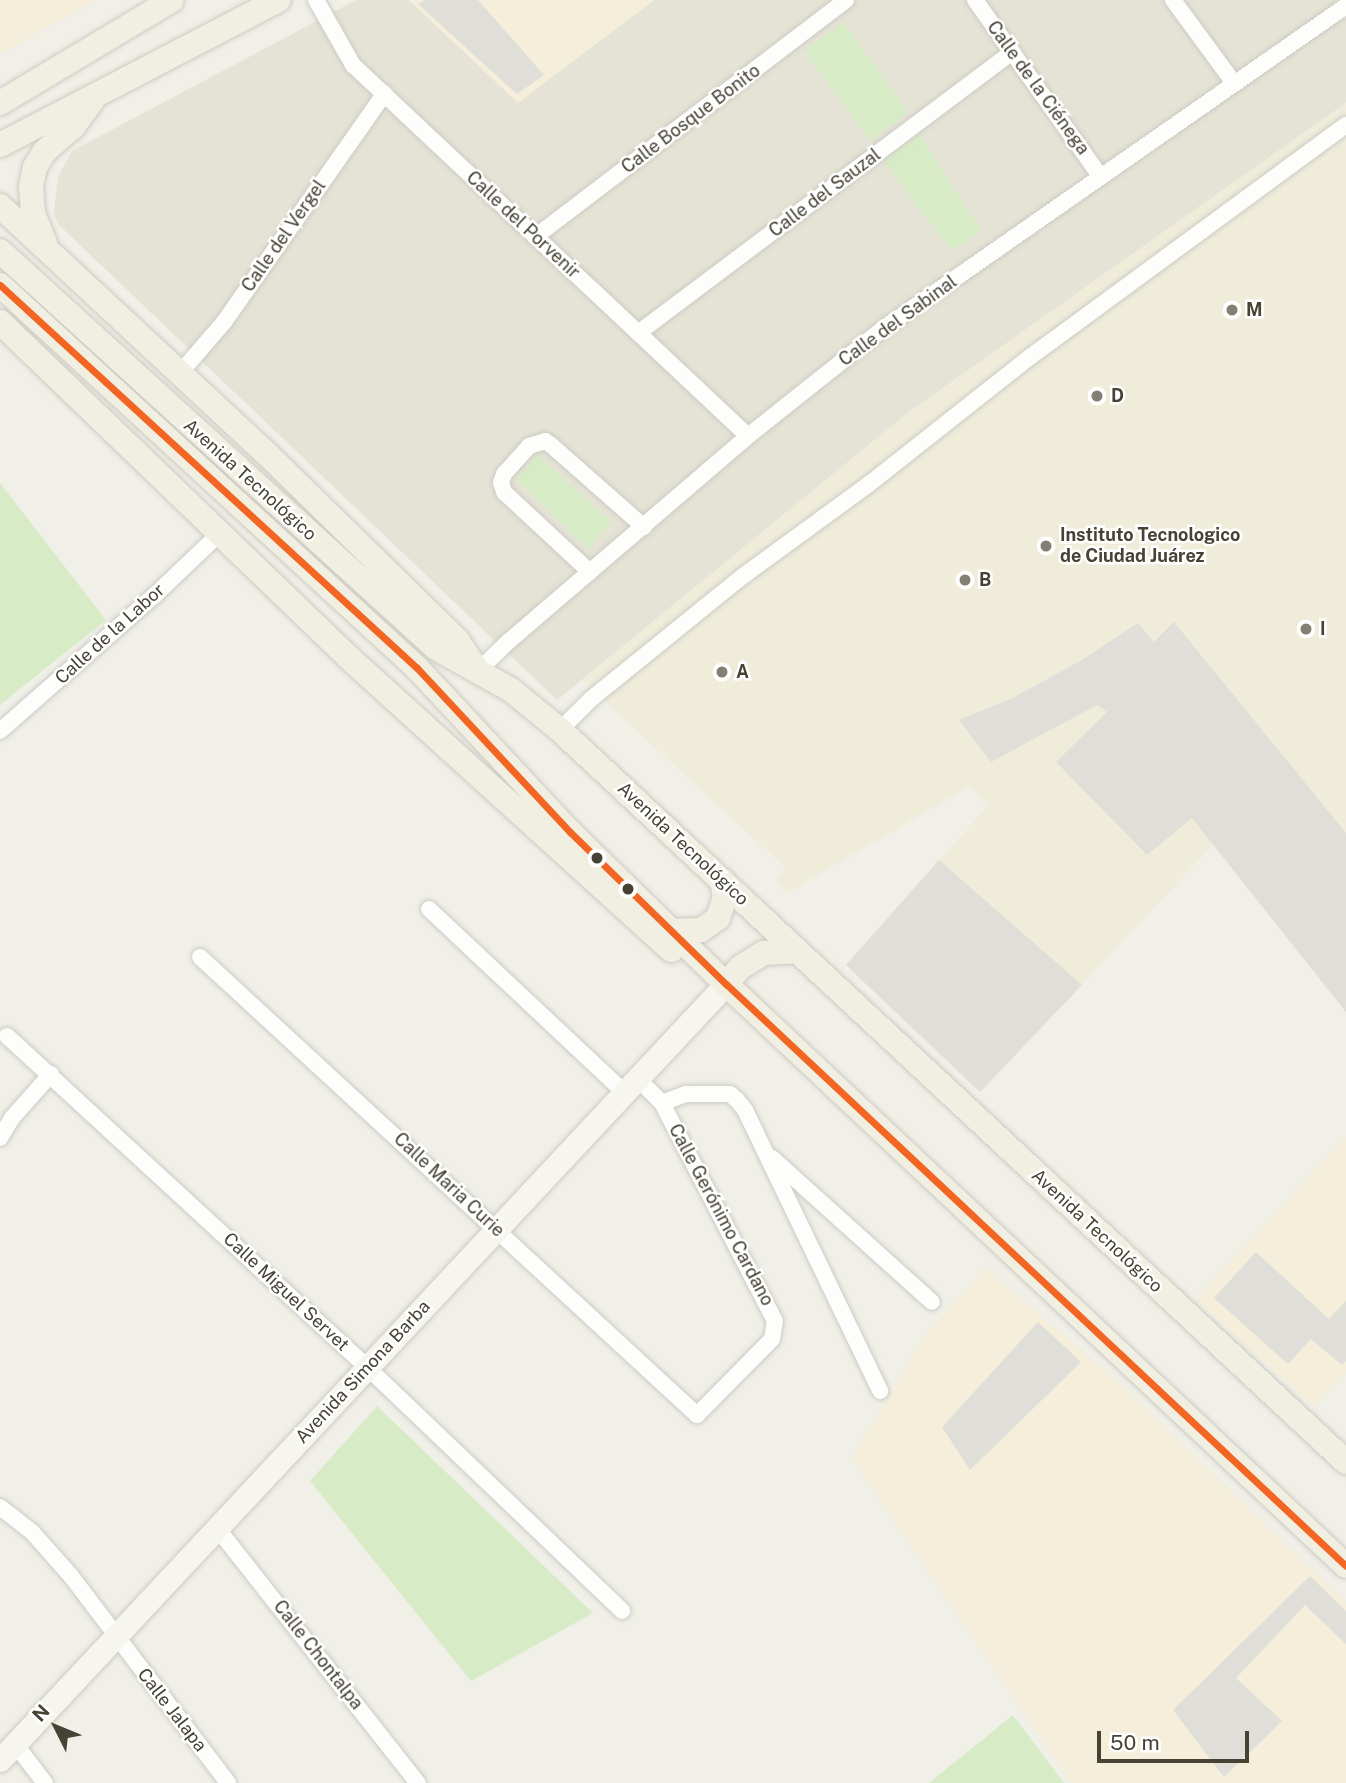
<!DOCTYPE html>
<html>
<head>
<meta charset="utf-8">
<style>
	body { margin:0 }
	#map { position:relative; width:1346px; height:1783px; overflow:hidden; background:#f0efe8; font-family:"Public Sans",sans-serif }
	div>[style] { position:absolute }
	.residential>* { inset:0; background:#e5e3d5 }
	.commercial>* { inset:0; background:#f4eeda }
	.education>* { inset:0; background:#efecda }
	.green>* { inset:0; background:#d7ecc6 }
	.parking>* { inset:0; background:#dfded8 }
	.roads { filter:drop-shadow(0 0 2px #cccbc4) drop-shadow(0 0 2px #cccbc4) }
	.minor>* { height:16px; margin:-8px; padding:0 8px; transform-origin:8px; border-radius:8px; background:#fdfdfc }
	.secondary>* { height:23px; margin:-11.5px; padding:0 11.5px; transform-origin:11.5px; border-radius:11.5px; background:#f6f5ee }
	.primary>* { height:24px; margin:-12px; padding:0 12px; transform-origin:12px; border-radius:12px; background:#f1efe2 }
	.bus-1>* { height:7px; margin:-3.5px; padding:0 3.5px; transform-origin:3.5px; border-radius:3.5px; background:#f26522 }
	.dots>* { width:19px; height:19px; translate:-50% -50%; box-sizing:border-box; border:4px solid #fff; border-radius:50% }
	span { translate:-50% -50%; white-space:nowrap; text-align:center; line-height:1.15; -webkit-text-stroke:5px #fff; paint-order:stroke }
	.street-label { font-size:18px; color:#464234 }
	.poi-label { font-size:18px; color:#464234; font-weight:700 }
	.left { translate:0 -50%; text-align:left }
	.north { position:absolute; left:21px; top:1692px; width:70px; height:70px; -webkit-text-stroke:5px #fff; paint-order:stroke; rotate:313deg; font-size:19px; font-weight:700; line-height:28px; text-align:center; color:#464234 }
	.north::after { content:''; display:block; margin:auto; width:24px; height:32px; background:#464234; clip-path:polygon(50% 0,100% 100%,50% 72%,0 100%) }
	.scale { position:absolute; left:1097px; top:1731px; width:152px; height:32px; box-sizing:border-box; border:4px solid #464234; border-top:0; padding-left:9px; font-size:21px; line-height:24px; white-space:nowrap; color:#464234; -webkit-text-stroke:5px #fff; paint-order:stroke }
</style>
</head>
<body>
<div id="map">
	<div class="residential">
		<div style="clip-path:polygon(356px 0,409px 0,518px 102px,654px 0,1346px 0,1346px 103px,909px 412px,557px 700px,58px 224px,54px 213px,58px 177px,72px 151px)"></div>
	</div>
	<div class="commercial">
		<div style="clip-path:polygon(0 0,97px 0,0 54px)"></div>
		<div style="clip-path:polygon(409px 0,654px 0,518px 103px)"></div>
		<div style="clip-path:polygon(1346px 1136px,1346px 1372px,1313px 1407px,1196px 1299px)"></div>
		<div style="clip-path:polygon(985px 1268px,1120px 1384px,1346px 1603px,1346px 1783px,1071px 1783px,852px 1458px,922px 1339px)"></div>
	</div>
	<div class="education">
		<div style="clip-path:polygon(1346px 103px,1346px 1012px,1213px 845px,980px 1092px,846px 965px,988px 806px,970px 786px,787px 893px,776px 880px,786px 868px,582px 680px,909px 412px)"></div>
	</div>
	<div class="green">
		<div style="clip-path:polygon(843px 22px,909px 112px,870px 140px,804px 51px)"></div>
		<div style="clip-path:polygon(919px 134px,982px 231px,952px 251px,883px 161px)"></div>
		<div style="clip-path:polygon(538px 455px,612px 522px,588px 549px,516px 479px)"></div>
		<div style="clip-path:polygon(0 483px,106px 620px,0 705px)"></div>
		<div style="clip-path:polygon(377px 1406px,593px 1613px,471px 1681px,310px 1481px)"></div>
		<div style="clip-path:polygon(1013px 1715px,1064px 1783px,929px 1783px)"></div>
	</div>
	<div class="parking">
		<div style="clip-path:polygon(425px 0,478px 0,544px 75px,517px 94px,418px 4px)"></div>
		<div style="clip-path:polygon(1174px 622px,1346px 833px,1346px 1012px,1192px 818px,1147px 855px,1056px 762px,1107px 712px,1097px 705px,991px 762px,959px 720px,1013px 698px,1082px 660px,1138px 623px,1154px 642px)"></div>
		<div style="clip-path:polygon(939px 860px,1082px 985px,980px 1092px,846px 965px)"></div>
		<div style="clip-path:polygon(1256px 1252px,1329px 1319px,1346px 1301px,1346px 1361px,1342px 1365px,1311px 1339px,1288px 1364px,1214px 1298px)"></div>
		<div style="clip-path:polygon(1038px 1322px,1081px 1362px,970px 1470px,942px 1427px)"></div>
		<div style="clip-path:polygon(1310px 1576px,1346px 1611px,1346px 1644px,1305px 1605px,1236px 1678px,1282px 1721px,1224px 1777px,1173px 1710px)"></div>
	</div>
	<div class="roads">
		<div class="minor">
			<div style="left:316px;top:0;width:75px;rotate:60.4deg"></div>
			<div style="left:353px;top:65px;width:542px;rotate:43.21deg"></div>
			<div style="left:975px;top:0;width:217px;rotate:54.6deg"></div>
			<div style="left:1173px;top:0;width:103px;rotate:53.7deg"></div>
			<div style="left:535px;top:237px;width:391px;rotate:-37.3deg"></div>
			<div style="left:638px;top:333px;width:468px;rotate:-36.9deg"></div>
			<div style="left:180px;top:373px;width:67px;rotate:-49.2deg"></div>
			<div style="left:224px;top:322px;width:279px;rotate:-54.9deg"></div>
			<div style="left:590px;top:572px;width:117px;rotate:-137.1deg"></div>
			<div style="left:504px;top:492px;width:10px;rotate:-107deg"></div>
			<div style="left:501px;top:482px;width:9px;rotate:-69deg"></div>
			<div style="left:504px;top:474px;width:38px;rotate:-48deg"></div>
			<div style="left:529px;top:446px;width:17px;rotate:-17deg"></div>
			<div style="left:545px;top:441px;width:7px;rotate:34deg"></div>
			<div style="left:551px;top:445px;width:124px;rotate:41.4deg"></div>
			<div style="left:478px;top:671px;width:43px;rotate:-44.1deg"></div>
			<div style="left:509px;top:641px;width:315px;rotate:-40.6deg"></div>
			<div style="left:748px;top:436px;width:174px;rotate:-38.5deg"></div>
			<div style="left:884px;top:328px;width:563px;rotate:-34.88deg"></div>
			<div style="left:560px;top:730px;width:44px;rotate:-45deg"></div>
			<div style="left:591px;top:699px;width:196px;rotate:-39deg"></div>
			<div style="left:743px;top:576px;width:156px;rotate:-36.1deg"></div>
			<div style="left:869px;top:484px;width:205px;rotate:-38.3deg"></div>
			<div style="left:1030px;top:357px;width:392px;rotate:-36.3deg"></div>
			<div style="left:0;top:731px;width:206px;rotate:-41.3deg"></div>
			<div style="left:155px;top:595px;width:88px;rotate:-43.6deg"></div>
			<div style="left:429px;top:909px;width:269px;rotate:43.2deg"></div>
			<div style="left:200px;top:957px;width:676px;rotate:42.66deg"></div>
			<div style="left:697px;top:1415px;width:107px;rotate:-45.4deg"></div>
			<div style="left:772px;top:1339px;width:18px;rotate:-81deg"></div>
			<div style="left:775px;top:1321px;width:246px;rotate:-117.4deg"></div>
			<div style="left:662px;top:1103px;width:34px;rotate:-135deg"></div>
			<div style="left:7px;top:1036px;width:489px;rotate:42.6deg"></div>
			<div style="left:367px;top:1367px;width:353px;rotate:43.7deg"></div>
			<div style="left:662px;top:1103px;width:26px;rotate:-21deg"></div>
			<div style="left:686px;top:1094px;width:44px"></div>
			<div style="left:730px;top:1094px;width:9px;rotate:41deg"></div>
			<div style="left:737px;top:1100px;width:13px;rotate:51deg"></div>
			<div style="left:745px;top:1110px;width:312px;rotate:64.3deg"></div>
			<div style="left:0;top:1138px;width:23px;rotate:-59deg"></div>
			<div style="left:12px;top:1118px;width:59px;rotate:-48.4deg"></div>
			<div style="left:772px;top:1158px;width:215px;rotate:42deg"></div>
			<div style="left:0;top:1507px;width:41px;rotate:38deg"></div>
			<div style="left:32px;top:1532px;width:59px;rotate:48.4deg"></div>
			<div style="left:71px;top:1576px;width:260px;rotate:52.8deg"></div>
			<div style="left:217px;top:1528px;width:325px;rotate:51.8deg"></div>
			<div style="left:15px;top:1744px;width:49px;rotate:52.4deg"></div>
		</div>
		<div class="secondary">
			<div style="left:0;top:1760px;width:1063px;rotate:-46.91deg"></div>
		</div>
		<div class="primary">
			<div style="left:0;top:103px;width:200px;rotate:-30.9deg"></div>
			<div style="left:0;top:145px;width:314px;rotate:-27.5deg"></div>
			<div style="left:0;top:206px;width:363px;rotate:42.9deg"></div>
			<div style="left:266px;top:453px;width:267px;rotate:44.4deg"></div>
			<div style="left:457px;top:640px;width:34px;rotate:56deg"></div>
			<div style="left:45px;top:243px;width:31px;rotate:-112deg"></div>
			<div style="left:33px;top:214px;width:28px;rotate:-94deg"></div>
			<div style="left:31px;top:186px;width:19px;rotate:-78deg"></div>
			<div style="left:35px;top:167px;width:19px;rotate:-58deg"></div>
			<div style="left:45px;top:151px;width:37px;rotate:-41deg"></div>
			<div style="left:73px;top:127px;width:34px;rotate:-54deg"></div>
			<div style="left:0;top:251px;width:590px;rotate:42.32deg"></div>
			<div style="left:436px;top:648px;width:86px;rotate:29.2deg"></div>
			<div style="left:511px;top:690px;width:63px;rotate:39.2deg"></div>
			<div style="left:560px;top:730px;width:1074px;rotate:42.96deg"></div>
			<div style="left:0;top:285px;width:566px;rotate:42.57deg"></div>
			<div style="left:417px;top:668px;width:224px;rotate:47deg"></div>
			<div style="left:570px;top:832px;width:218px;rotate:44.3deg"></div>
			<div style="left:726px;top:984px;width:850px;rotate:43.19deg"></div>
			<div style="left:0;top:322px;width:482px;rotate:43.9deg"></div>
			<div style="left:347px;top:656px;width:438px;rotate:42.2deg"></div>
			<div style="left:672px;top:931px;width:29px;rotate:-2deg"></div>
			<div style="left:701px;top:930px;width:21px;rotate:-35deg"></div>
			<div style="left:718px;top:918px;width:21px;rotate:-71deg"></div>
			<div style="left:725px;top:898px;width:18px;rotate:-99deg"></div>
			<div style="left:726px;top:984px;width:23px;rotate:-49deg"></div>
			<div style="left:741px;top:967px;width:26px;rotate:-32deg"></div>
			<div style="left:763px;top:953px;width:35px;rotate:-3deg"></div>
		</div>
	</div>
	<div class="bus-1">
		<div style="left:0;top:285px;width:566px;rotate:42.57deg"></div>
		<div style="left:417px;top:668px;width:224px;rotate:47deg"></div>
		<div style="left:570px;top:832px;width:218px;rotate:44.3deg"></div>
		<div style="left:726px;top:984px;width:850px;rotate:43.19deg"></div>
	</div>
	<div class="dots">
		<div style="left:1232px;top:310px;background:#827f73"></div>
		<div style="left:1097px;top:396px;background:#827f73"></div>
		<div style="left:1046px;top:546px;background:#827f73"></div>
		<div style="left:965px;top:580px;background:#827f73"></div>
		<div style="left:1306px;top:629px;background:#827f73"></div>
		<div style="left:722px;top:672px;background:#827f73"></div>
		<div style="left:597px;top:858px;background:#464234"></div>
		<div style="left:628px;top:889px;background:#464234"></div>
	</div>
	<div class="street-label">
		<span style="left:1038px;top:88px;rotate:54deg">Calle de la Ciénega</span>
		<span style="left:691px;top:119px;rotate:-37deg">Calle Bosque Bonito</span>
		<span style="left:825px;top:193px;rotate:-37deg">Calle del Sauzal</span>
		<span style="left:523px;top:225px;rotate:43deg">Calle del Porvenir</span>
		<span style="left:284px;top:236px;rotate:-55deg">Calle del Vergel</span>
		<span style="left:898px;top:321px;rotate:-36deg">Calle del Sabinal</span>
		<span style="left:250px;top:480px;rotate:42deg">Avenida Tecnológico</span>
		<span style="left:110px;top:634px;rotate:-42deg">Calle de la Labor</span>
		<span style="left:683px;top:844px;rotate:43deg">Avenida Tecnológico</span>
		<span style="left:449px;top:1185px;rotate:43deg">Calle Maria Curie</span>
		<span style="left:721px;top:1215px;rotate:62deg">Calle Gerónimo Cardano</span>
		<span style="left:1097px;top:1231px;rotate:43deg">Avenida Tecnológico</span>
		<span style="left:286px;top:1292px;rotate:43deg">Calle Miguel Servet</span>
		<span style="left:363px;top:1372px;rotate:-47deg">Avenida Simona Barba</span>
		<span style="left:318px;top:1655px;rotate:52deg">Calle Chontalpa</span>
		<span style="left:172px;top:1710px;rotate:52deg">Calle Jalapa</span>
	</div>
	<div class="poi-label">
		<span class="left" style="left:1246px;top:310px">M</span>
		<span class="left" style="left:1111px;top:396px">D</span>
		<span class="left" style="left:1060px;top:546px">Instituto Tecnologico<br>de Ciudad Juárez</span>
		<span class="left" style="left:979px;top:580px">B</span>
		<span class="left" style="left:1320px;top:629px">I</span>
		<span class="left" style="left:736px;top:672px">A</span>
	</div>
	<div class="north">N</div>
	<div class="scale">50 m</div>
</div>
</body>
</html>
